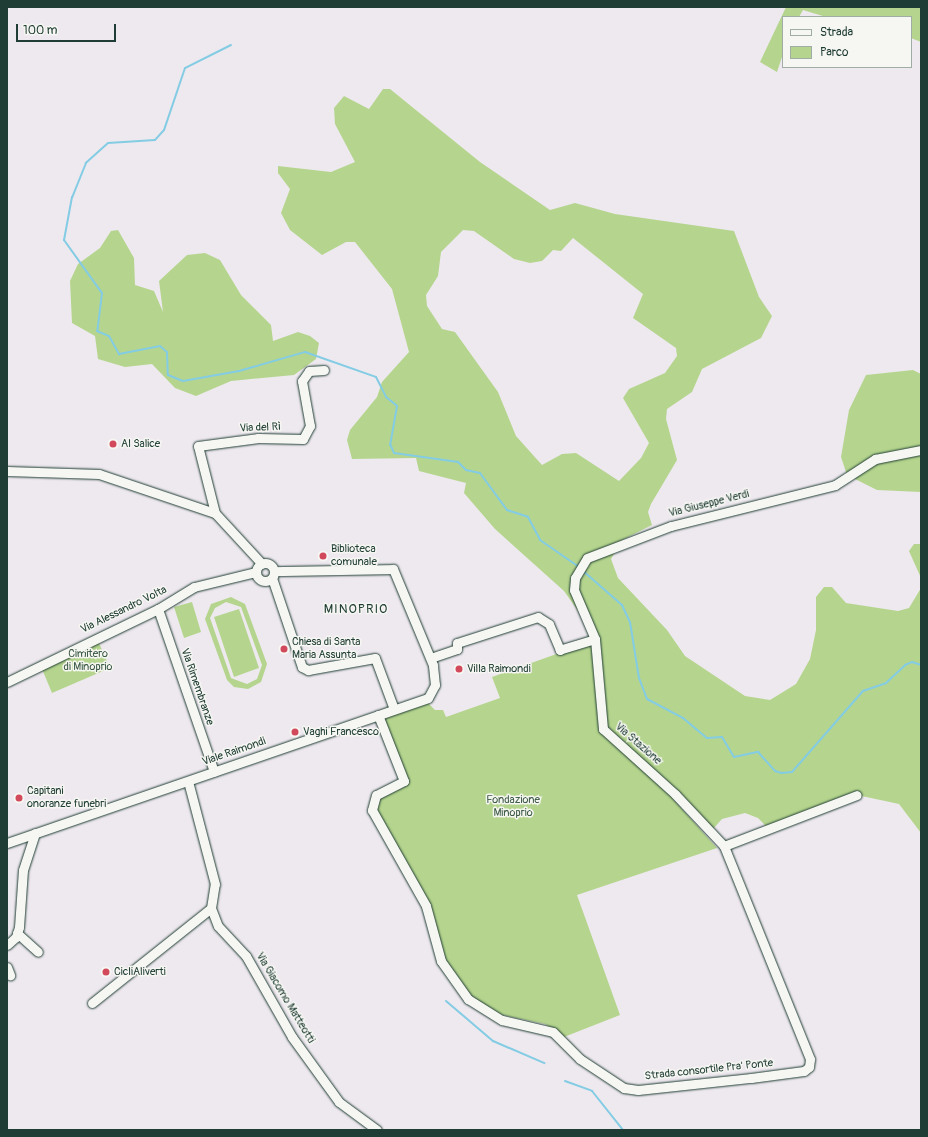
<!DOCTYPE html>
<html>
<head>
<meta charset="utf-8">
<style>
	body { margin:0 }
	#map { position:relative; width:928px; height:1137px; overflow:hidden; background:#eee9ef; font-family:Pangolin,sans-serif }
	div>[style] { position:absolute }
	.green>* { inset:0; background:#b5d58e }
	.stream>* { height:2px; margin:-1px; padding:0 1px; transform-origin:1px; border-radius:1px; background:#83cce4 }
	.roads { filter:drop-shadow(0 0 1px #1f3d34) drop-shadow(0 0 1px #1f3d34) }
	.minor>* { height:9px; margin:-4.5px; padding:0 4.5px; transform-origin:4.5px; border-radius:4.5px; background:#f6f6f2 }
	.minor>.ring { margin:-4.5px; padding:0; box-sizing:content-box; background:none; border:9px solid #f6f6f2; border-radius:50% }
	.dots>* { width:11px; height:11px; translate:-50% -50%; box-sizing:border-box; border:2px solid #f6f6f2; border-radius:50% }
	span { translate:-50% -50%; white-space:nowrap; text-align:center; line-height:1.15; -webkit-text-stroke:3px #f6f6f2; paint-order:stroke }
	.street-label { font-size:11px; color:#1f3d34 }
	.poi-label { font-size:11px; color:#1f3d34 }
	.left { translate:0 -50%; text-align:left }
	.park-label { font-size:11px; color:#3d5b46 }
	.quarter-label { font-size:13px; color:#1f3d34; letter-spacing:1px }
	.frame { position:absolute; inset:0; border:8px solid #1f3d34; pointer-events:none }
	.legend { position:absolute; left:782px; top:16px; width:130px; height:52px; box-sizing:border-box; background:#f6f6f2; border:1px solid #a0aca6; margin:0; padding:5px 7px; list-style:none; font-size:12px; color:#1f3d34 }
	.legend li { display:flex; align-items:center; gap:8px; height:20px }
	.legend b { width:20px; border:1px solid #a0aca6 }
	.scale { position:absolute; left:16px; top:24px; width:100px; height:18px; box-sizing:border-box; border:2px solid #1f3d34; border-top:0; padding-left:5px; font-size:12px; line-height:14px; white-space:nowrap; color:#1f3d34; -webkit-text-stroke:3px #f6f6f2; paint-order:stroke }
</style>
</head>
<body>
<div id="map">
	<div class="green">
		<div style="clip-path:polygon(786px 7px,921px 7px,921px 42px,911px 38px,911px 17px,826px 17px,803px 10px,799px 17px,783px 17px,783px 54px,777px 72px,760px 62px)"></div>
		<div style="clip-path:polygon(evenodd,383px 89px,390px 89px,480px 162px,550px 210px,575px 203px,615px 214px,734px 231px,759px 297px,772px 316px,761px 338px,702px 369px,692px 392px,667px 409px,666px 419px,677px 460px,651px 504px,648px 512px,652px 525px,622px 540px,611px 559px,618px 578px,667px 630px,685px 656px,745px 696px,770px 700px,796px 684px,810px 659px,816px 630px,816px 597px,824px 587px,832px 587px,846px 603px,898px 611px,909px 608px,921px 588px,921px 833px,899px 804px,857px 795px,767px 827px,758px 818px,745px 813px,722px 819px,713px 829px,604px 729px,593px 632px,564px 591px,495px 529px,464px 493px,466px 483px,419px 471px,416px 458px,352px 459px,347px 440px,350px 430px,377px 397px,382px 382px,409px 352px,392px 289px,355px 242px,346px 242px,322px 255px,290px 230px,281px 213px,290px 189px,278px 173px,278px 166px,331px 172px,355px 162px,335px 124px,334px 108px,344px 96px,369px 109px,383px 89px,463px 230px,474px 231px,514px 259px,530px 263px,542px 261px,553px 250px,561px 251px,573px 238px,643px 294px,633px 318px,676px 348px,677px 356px,665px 373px,629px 389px,623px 398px,649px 443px,641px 458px,619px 481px,576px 453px,562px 454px,542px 465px,516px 436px,498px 392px,455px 332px,442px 329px,427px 306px,426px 295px,438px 276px,441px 252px,463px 230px)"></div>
		<div style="clip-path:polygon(118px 230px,134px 258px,135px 285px,154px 291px,163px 312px,159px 281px,187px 255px,205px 253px,220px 260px,241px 295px,271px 325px,273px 341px,298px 332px,310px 336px,319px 343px,316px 359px,294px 375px,231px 381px,196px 396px,175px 388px,152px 364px,125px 367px,98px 359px,95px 336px,72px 323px,70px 281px,78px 264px,100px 248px,111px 231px)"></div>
		<div style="clip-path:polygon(913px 370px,921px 374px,921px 492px,877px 490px,847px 475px,841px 457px,849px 410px,866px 375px)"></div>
		<div style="clip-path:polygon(914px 544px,921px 544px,921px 578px,909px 551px)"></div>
		<div style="clip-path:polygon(evenodd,231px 597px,245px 604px,267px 664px,261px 682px,248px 689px,234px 687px,227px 680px,205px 619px,211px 604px,231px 597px,226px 602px,241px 607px,262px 665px,257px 679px,247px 684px,231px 678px,210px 618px,215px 608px,226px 602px)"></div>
		<div style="clip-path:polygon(192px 602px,201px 632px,184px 638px,174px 607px)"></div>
		<div style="clip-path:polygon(239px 609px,259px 668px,234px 677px,214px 617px)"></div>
		<div style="clip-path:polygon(98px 641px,110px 668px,52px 693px,42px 669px)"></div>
		<div style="clip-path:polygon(593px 641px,602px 729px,638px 760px,717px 848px,577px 895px,620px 1015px,564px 1037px,545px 1024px,498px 1014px,475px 1000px,459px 984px,445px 959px,423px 891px,376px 811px,377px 798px,407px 782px,381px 719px,428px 703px,435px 710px,443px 710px,446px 717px,500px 698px,492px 677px)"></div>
	</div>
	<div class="stream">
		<div style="left:231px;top:45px;width:51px;rotate:153.4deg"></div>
		<div style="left:185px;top:68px;width:65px;rotate:108.7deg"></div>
		<div style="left:164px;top:130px;width:13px;rotate:132deg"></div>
		<div style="left:155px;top:140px;width:47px;rotate:176.3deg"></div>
		<div style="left:108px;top:143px;width:30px;rotate:138deg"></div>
		<div style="left:86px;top:163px;width:37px;rotate:112deg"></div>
		<div style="left:72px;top:197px;width:44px;rotate:100.5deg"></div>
		<div style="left:64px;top:240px;width:65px;rotate:54.4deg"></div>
		<div style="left:102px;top:293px;width:38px;rotate:97deg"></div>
		<div style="left:97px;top:331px;width:13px;rotate:23deg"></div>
		<div style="left:109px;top:336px;width:21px;rotate:61deg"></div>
		<div style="left:119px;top:354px;width:42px;rotate:-11deg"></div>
		<div style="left:160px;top:346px;width:9px;rotate:41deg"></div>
		<div style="left:167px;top:352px;width:23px;rotate:88deg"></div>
		<div style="left:168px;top:375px;width:16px;rotate:22deg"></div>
		<div style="left:183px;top:381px;width:57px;rotate:-10.1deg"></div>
		<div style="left:239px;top:371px;width:69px;rotate:-16.1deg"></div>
		<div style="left:305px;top:352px;width:75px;rotate:19.4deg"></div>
		<div style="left:376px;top:377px;width:22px;rotate:63deg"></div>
		<div style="left:386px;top:397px;width:14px;rotate:39deg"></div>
		<div style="left:397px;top:406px;width:39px;rotate:100deg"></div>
		<div style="left:390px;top:444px;width:10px;rotate:66deg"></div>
		<div style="left:394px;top:453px;width:65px;rotate:8deg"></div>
		<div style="left:458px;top:462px;width:11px;rotate:45deg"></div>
		<div style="left:466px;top:470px;width:14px;rotate:12deg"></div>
		<div style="left:480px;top:473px;width:46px;rotate:53.9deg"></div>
		<div style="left:507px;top:510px;width:22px;rotate:18deg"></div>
		<div style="left:528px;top:517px;width:26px;rotate:62deg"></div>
		<div style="left:540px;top:540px;width:47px;rotate:34.7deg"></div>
		<div style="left:582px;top:570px;width:53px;rotate:41.2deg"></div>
		<div style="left:622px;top:605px;width:19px;rotate:65deg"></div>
		<div style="left:630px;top:622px;width:57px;rotate:80.9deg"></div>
		<div style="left:639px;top:678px;width:22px;rotate:69deg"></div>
		<div style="left:647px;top:699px;width:41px;rotate:27.8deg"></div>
		<div style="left:683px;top:718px;width:31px;rotate:40deg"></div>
		<div style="left:707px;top:738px;width:15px;rotate:-4deg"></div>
		<div style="left:722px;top:737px;width:23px;rotate:59deg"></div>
		<div style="left:734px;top:757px;width:25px;rotate:-12deg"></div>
		<div style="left:758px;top:752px;width:25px;rotate:48deg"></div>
		<div style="left:775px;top:771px;width:7px;rotate:16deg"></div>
		<div style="left:782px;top:773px;width:10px;rotate:-6deg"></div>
		<div style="left:792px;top:772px;width:108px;rotate:-48.8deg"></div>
		<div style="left:863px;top:691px;width:24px;rotate:-19deg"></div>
		<div style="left:886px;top:683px;width:26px;rotate:-43deg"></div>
		<div style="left:905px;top:665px;width:8px;rotate:-23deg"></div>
		<div style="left:912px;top:662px;width:9px;rotate:18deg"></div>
		<div style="left:446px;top:1001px;width:62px;rotate:40.4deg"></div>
		<div style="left:493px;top:1041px;width:56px;rotate:23.3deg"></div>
		<div style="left:565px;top:1081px;width:29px;rotate:20deg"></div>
		<div style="left:592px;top:1091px;width:50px;rotate:51.5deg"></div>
	</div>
	<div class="roads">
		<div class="minor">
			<div style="left:7px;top:471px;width:92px;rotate:1.9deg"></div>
			<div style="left:99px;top:474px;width:122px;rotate:18.6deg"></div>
			<div style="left:215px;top:513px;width:69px;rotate:47.3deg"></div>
			<div style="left:215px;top:513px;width:69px;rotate:-104.2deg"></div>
			<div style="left:198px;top:446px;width:61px;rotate:-7.6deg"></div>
			<div style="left:258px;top:438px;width:45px;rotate:1.3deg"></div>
			<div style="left:303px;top:439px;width:15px;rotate:-62deg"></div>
			<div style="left:310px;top:426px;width:46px;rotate:-100.1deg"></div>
			<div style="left:302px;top:381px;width:12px;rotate:-55deg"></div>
			<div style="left:309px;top:371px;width:15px;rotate:-4deg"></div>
			<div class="ring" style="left:256px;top:563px;width:9px;height:9px"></div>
			<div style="left:272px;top:578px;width:94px;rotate:71.4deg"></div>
			<div style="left:302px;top:667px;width:7px;rotate:27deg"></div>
			<div style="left:308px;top:670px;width:68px;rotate:-10.2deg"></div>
			<div style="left:375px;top:658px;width:54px;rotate:69.6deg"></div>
			<div style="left:158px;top:609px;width:172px;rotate:71deg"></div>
			<div style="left:595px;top:639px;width:53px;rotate:-113.2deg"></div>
			<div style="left:574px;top:590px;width:12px;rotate:-85deg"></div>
			<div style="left:575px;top:578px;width:23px;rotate:-59deg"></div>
			<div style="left:587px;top:558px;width:90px;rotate:-20.9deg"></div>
			<div style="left:671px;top:526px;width:169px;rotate:-14deg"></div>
			<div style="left:835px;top:485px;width:48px;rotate:-33deg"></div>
			<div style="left:875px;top:459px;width:47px;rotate:-11.1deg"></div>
			<div style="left:7px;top:682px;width:168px;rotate:-25.8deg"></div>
			<div style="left:158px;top:609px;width:42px;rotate:-31.4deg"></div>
			<div style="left:194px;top:587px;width:64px;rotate:-13.6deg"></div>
			<div style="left:378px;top:715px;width:71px;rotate:68.5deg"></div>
			<div style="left:404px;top:781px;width:31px;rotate:153deg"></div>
			<div style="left:376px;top:795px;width:16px;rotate:105deg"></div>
			<div style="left:372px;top:810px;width:110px;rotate:60.6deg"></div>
			<div style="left:426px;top:906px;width:57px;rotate:74.7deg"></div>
			<div style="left:441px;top:961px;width:47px;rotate:54.6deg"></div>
			<div style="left:468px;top:999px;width:40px;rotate:32deg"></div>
			<div style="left:502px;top:1020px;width:52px;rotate:13.2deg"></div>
			<div style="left:553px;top:1032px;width:38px;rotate:45deg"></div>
			<div style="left:580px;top:1059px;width:53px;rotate:33.4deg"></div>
			<div style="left:624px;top:1088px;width:14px;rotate:8deg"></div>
			<div style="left:638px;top:1090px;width:114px;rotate:-6.1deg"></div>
			<div style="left:751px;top:1078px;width:53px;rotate:-7.5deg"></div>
			<div style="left:804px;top:1071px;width:6px;rotate:-39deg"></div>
			<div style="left:809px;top:1067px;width:8px;rotate:-83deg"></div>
			<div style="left:810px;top:1059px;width:230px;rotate:-112deg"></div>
			<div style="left:724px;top:846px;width:71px;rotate:-133.3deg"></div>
			<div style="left:675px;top:794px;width:97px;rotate:-137.9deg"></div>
			<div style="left:603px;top:729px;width:90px;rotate:-95.1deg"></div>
			<div style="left:595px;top:639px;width:37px;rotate:163deg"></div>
			<div style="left:560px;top:650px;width:28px;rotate:-113deg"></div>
			<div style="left:549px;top:624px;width:13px;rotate:-148deg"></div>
			<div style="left:538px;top:617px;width:85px;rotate:162.2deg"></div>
			<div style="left:457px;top:643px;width:6px;rotate:90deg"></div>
			<div style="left:457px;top:649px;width:28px;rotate:161deg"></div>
			<div style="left:7px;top:843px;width:445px;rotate:-19deg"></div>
			<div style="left:428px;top:698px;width:15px;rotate:-62deg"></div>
			<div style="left:435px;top:685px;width:20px;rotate:-96deg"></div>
			<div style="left:433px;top:665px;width:104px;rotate:-112.6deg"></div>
			<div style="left:393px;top:569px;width:119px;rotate:179deg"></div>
			<div style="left:724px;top:846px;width:142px;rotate:-21deg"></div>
			<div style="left:211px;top:908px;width:19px;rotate:69deg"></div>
			<div style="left:218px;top:926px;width:41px;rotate:47deg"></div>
			<div style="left:246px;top:956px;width:93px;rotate:60.4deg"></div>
			<div style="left:292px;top:1037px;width:80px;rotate:54.1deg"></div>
			<div style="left:339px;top:1102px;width:47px;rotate:36.4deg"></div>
			<div style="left:17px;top:933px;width:28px;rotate:42deg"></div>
			<div style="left:7px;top:945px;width:12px;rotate:-42deg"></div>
			<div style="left:16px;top:937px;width:10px;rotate:-73deg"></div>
			<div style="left:19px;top:927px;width:57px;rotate:-86deg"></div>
			<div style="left:23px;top:870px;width:39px;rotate:-72deg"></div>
			<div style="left:7px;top:967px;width:9px;rotate:69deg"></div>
			<div style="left:92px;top:1003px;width:152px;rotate:-38.6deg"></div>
			<div style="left:211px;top:908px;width:24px;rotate:-81deg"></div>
			<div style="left:215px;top:884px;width:106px;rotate:-104.7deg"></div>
		</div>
	</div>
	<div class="dots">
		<div style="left:113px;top:444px;background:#d1495b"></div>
		<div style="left:323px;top:556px;background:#d1495b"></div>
		<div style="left:284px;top:649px;background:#d1495b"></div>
		<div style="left:459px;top:669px;background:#d1495b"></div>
		<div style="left:295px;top:732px;background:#d1495b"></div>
		<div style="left:19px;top:798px;background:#d1495b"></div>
		<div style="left:106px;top:972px;background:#d1495b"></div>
	</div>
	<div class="street-label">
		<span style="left:260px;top:428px;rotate:-2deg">Via del Rì</span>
		<span style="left:709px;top:504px;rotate:-14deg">Via Giuseppe Verdi</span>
		<span style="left:124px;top:610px;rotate:-26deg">Via Alessandro Volta</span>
		<span style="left:197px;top:687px;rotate:71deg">Via Rimembranze</span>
		<span style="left:638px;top:744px;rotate:41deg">Via Stazione</span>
		<span style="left:234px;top:752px;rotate:-19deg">Viale Raimondi</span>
		<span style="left:285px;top:998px;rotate:59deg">Via Giacomo Matteotti</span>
		<span style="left:709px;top:1070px;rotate:-6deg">Strada consortile Pra' Ponte</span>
	</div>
	<div class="poi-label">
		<span class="left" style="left:121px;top:444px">Al Salice</span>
		<span class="left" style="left:331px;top:556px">Biblioteca<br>comunale</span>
		<span class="left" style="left:292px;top:649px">Chiesa di Santa<br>Maria Assunta</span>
		<span class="left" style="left:467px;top:669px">Villa Raimondi</span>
		<span class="left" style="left:303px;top:732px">Vaghi Francesco</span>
		<span class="left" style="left:27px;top:798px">Capitani<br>onoranze funebri</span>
		<span class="left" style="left:114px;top:972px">CicliAliverti</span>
	</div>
	<div class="park-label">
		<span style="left:88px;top:661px">Cimitero<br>di Minoprio</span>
		<span style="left:513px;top:807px">Fondazione<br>Minoprio</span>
	</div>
	<div class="quarter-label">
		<span style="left:356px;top:609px">MINOPRIO</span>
	</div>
	<div class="frame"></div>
	<ul class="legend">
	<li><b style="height:5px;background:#f6f6f2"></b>Strada</li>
	<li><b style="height:11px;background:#b5d58e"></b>Parco</li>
	</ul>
	<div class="scale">100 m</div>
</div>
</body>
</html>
